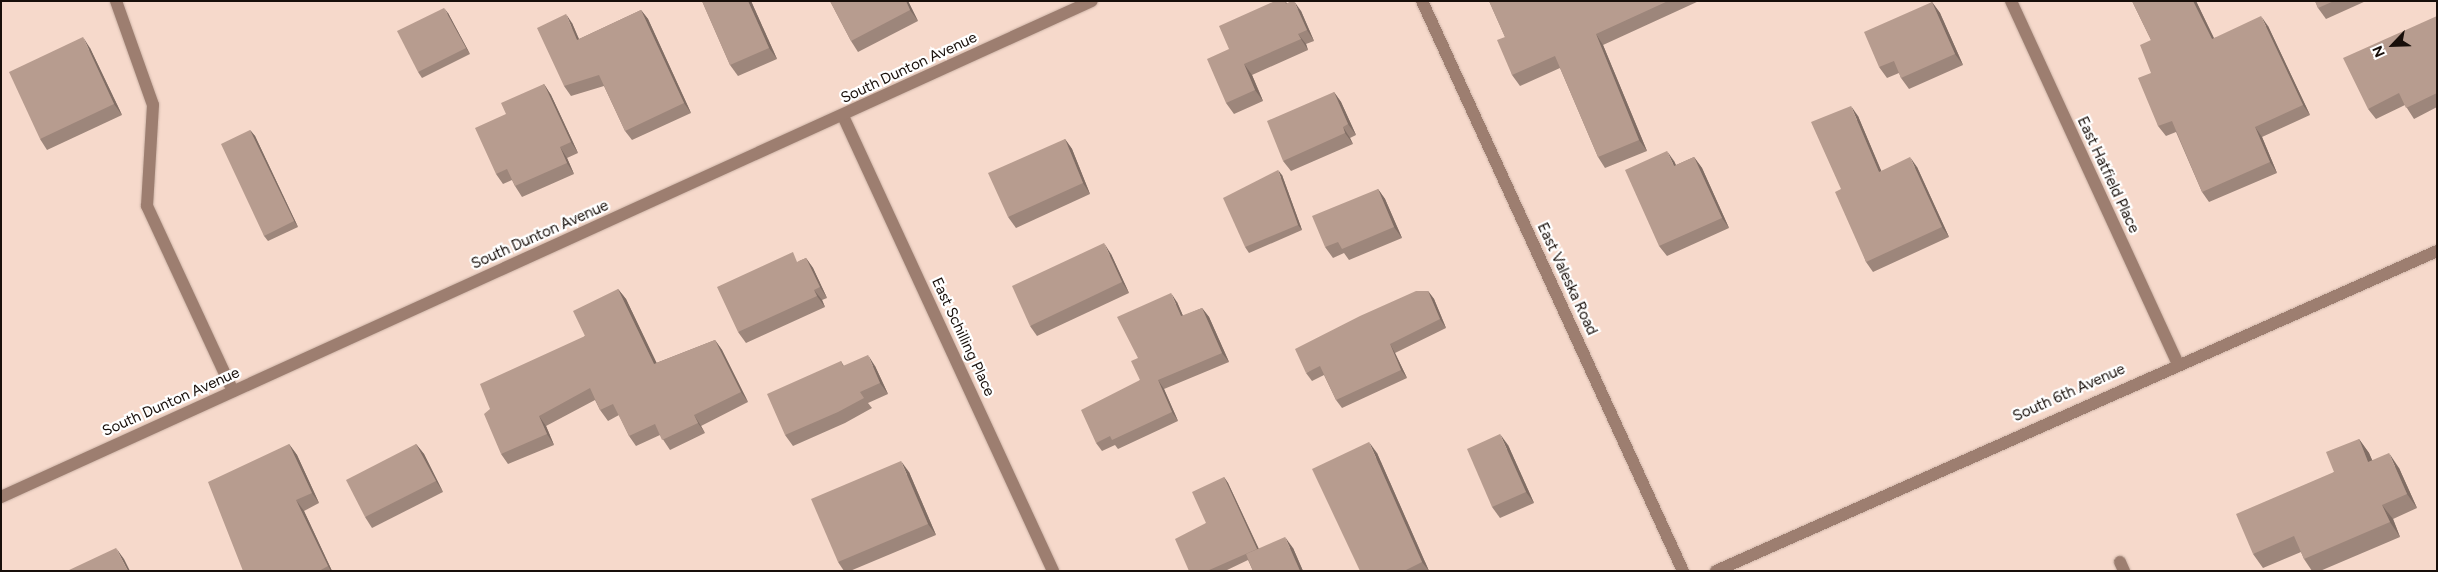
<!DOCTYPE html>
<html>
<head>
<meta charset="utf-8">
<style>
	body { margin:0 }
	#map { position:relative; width:2438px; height:572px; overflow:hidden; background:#f6d9cb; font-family:Figtree,sans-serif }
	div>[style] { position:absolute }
	.roads { filter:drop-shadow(0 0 1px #ceb5a8) drop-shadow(0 0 1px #ceb5a8) }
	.service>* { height:12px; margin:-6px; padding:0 6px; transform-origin:6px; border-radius:6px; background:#9d7e70 }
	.minor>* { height:12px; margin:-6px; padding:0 6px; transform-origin:6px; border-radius:6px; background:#9d7e70 }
	.tertiary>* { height:12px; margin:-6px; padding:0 6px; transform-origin:6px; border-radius:6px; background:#9d7e70 }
	.wall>* { inset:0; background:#9d867b }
	.shaded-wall>* { inset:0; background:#806d64 }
	.building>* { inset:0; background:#b79c8f }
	span { translate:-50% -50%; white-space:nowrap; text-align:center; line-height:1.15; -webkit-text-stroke:4.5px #fff; paint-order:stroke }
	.street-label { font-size:15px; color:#180f0a }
	.frame { position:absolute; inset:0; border:2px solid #180f0a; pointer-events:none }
	.north { position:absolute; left:2368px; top:20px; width:50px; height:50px; -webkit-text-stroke:4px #fff; paint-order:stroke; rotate:246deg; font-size:14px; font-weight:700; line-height:20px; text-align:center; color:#180f0a }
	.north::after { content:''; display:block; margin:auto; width:18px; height:22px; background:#180f0a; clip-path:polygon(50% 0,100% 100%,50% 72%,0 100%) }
</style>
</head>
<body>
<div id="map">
	<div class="roads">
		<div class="service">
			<div style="left:116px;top:1px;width:110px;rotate:70.4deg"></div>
			<div style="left:153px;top:105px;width:101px;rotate:93.4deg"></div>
			<div style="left:147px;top:206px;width:204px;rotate:65.1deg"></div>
			<div style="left:2120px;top:562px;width:10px;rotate:66deg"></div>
		</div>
		<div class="minor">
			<div style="left:1422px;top:1px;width:627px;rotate:65.4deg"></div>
			<div style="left:2011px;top:1px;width:397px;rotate:65.3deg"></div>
			<div style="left:843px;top:116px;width:501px;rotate:65.22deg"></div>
			<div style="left:1px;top:497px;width:1198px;rotate:-24.45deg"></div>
		</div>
		<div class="tertiary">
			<div style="left:1716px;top:571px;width:789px;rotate:-23.93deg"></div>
		</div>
	</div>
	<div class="wall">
		<div style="clip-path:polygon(702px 1px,751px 1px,777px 59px,738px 76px,730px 65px)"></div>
		<div style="clip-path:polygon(830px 1px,908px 1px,918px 21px,858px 52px,851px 41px)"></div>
		<div style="clip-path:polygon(1285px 1px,1287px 3px,1301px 11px,1314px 41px,1306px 44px,1308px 50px,1252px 75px,1263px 101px,1234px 114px,1226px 103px,1229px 49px)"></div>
		<div style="clip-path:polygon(1489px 1px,1699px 1px,1603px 45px,1647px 151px,1605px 168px,1598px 157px,1560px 68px,1520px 86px,1512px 75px,1505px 37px)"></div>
		<div style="clip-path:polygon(2132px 1px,2196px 1px,2214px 38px,2268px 26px,2310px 115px,2262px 137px,2277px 173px,2209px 202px,2202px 192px,2176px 132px,2166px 136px,2158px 126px,2151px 73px,2151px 40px)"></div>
		<div style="clip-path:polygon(2315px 1px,2366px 1px,2326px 19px,2318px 8px)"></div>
		<div style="clip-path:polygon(1932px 2px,1940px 13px,1963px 65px,1909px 89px,1901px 78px,1899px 73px,1887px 78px,1879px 67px)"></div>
		<div style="clip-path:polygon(641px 10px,648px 19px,691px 113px,632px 140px,625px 131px,604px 86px,571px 96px,564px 86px,572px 23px,579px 39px)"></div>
		<div style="clip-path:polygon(448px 13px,470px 54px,422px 78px,418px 72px)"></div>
		<div style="clip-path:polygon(2437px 16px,2437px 107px,2414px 119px,2405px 105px,2376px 119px,2368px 109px)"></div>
		<div style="clip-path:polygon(90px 48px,122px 115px,47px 150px,40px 139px)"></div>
		<div style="clip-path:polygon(544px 84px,551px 95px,578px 153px,567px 158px,574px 174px,522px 197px,515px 186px,512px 180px,503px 184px,496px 174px,506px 114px)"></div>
		<div style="clip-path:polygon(1334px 92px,1341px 102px,1356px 135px,1350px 138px,1353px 144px,1291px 171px,1283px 161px)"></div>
		<div style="clip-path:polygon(1858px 116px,1881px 171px,1917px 167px,1949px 237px,1873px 272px,1866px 262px,1841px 189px)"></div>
		<div style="clip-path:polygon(250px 130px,255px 136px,298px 227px,268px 241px,264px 236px)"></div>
		<div style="clip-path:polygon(1065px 139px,1072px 149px,1090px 194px,1016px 228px,1008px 217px)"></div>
		<div style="clip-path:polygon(1694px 157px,1702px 168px,1729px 228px,1667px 256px,1659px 246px,1674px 161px,1676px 165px)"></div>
		<div style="clip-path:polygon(1282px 175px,1302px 230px,1249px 253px,1245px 247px)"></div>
		<div style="clip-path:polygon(1378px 189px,1385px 199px,1402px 238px,1349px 260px,1344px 253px,1333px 258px,1325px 247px)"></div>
		<div style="clip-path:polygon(1111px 254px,1129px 293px,1037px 336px,1030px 326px)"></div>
		<div style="clip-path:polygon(806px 258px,813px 268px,827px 298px,822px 300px,825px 307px,746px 343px,738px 332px,799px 261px)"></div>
		<div style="clip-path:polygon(618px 289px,626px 299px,656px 363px,715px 340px,722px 350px,748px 402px,701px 426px,705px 433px,670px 450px,660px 435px,636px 446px,629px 436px,619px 415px,608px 421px,600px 410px,595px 400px,546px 426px,554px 445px,508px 464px,501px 454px)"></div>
		<div style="clip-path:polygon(1428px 291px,1434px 299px,1446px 328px,1395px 353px,1407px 378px,1342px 408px,1336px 400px,1324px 375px,1312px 381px,1306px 373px)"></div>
		<div style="clip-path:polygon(1177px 302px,1183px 316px,1202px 308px,1209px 317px,1229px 362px,1164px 389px,1178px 421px,1118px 449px,1115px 445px,1102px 451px,1096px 443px,1140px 380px,1138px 358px)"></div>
		<div style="clip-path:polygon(841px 361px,844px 366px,875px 366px,888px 394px,868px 403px,872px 408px,845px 423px,793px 446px,785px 435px)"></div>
		<div style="clip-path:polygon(2359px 439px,2369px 453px,2372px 460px,2399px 468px,2417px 508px,2393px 519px,2400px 537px,2320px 571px,2312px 571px,2304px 559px,2301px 552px,2263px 568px,2253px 554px,2334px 472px)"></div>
		<div style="clip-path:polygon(289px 444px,297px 455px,319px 503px,304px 511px,332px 571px,243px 571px)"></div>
		<div style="clip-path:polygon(416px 444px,424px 454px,443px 492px,372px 528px,365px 517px)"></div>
		<div style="clip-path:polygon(1508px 445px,1534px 503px,1500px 518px,1492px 507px)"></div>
		<div style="clip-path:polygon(1377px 453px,1429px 571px,1360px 571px)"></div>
		<div style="clip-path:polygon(909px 472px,936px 535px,850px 571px,844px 571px,838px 562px)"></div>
		<div style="clip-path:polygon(1224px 477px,1228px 483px,1259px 549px,1293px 548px,1303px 571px,1253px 571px,1248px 560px,1225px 571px,1189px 571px,1206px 523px)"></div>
	</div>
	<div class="shaded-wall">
		<div style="clip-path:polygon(748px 1px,751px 1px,777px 59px,769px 48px)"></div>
		<div style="clip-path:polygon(906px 1px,908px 1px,918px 21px,910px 10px)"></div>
		<div style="clip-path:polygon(1294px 1px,1301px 11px,1314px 41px,1307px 30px)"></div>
		<div style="clip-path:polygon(2193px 1px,2196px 1px,2219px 49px,2212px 39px)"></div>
		<div style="clip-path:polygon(1932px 2px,1940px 13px,1963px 65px,1955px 54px)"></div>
		<div style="clip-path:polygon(444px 8px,448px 13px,470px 54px,466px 48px)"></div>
		<div style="clip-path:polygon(641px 10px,648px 19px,691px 113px,684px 103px)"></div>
		<div style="clip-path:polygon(566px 14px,572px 23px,583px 49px,577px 40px)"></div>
		<div style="clip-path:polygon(2261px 16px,2268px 26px,2310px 115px,2303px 105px)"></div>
		<div style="clip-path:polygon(1298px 34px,1306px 44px,1308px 50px,1301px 39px)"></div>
		<div style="clip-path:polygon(1596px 34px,1603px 45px,1647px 151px,1639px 140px)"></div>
		<div style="clip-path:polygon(83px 37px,90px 48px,122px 115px,114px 104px)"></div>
		<div style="clip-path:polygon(1244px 64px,1252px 75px,1263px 101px,1255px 90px)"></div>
		<div style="clip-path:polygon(544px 84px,551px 95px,578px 153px,571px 142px)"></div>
		<div style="clip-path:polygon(1334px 92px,1341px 102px,1356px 135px,1348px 124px)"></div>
		<div style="clip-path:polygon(1851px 106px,1858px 116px,1886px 182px,1879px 172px)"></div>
		<div style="clip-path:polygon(1343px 127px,1350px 138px,1353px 144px,1345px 133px)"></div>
		<div style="clip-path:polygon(2255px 127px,2262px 137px,2277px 173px,2270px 162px)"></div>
		<div style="clip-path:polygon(250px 130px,255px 136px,298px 227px,294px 221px)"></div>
		<div style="clip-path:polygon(1065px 139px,1072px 149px,1090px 194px,1083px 183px)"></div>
		<div style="clip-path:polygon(560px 147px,567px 158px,574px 174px,567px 163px)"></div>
		<div style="clip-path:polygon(1667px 151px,1674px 161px,1681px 177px,1674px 166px)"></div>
		<div style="clip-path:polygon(1694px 157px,1702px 168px,1729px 228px,1722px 218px)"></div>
		<div style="clip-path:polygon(1910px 157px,1917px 167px,1949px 237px,1942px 227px)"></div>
		<div style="clip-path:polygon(1278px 170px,1282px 175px,1302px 230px,1298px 225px)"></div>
		<div style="clip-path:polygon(1378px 189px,1385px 199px,1402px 238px,1394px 227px)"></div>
		<div style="clip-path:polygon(1104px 243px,1111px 254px,1129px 293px,1122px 282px)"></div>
		<div style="clip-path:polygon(806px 258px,813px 268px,827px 298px,820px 287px)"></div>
		<div style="clip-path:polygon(618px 289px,626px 299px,662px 374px,654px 364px)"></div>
		<div style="clip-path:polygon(814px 290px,822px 300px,825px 307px,817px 296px)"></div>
		<div style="clip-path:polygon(1428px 291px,1434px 299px,1446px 328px,1440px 319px)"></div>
		<div style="clip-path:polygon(1171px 293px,1177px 302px,1187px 325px,1181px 316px)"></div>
		<div style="clip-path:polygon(1202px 308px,1209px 317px,1229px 362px,1222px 353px)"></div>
		<div style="clip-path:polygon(715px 340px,722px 350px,748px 402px,741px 392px)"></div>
		<div style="clip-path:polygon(1390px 344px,1395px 353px,1407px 378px,1401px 370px)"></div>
		<div style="clip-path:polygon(868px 355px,875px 366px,888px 394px,880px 383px)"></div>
		<div style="clip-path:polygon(1158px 380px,1164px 389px,1178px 421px,1172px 412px)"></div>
		<div style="clip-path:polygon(694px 415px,701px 426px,705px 433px,698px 423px)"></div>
		<div style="clip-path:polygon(539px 416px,546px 426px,554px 445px,547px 434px)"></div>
		<div style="clip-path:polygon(1500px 434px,1508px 445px,1534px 503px,1526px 492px)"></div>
		<div style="clip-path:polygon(2359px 439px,2369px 453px,2379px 476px,2368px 462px)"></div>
		<div style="clip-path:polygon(1369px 442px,1377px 453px,1429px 571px,1422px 562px)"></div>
		<div style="clip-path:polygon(289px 444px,297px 455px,319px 503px,312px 493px)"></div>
		<div style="clip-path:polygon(416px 444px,424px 454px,443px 492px,436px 481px)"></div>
		<div style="clip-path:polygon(2389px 453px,2399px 468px,2417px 508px,2407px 494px)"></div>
		<div style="clip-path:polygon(901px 461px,909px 472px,936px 535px,928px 524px)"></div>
		<div style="clip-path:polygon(1224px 477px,1228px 483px,1261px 554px,1257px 549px)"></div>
		<div style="clip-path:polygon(296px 500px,304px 511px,332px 571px,331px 571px,328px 566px)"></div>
		<div style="clip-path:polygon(2382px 505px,2393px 519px,2400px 537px,2390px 522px)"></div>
		<div style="clip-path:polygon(1285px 537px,1293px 548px,1303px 571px,1300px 571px)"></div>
		<div style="clip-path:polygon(116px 548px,124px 559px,130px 571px,128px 571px)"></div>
	</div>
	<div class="building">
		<div style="clip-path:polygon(702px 1px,748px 1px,769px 48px,730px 65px)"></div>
		<div style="clip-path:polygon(830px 1px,906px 1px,910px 10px,851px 41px)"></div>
		<div style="clip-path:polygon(1275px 1px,1285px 1px,1286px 4px,1291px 1px,1294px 1px,1307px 30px,1298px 34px,1301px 39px,1244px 64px,1255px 90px,1226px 103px,1207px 59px,1229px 49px,1219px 26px)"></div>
		<div style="clip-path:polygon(1489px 1px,1668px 1px,1596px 34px,1639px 140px,1598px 157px,1555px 56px,1512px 75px,1497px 40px,1505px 37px)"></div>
		<div style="clip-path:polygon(2132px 1px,2193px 1px,2212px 39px,2261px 16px,2303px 105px,2255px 127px,2270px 162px,2202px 192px,2172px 121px,2158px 126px,2138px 78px,2151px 73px,2140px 45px,2151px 40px)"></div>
		<div style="clip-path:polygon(2315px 1px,2334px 1px,2318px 8px)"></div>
		<div style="clip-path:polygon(1932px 2px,1955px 54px,1901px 78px,1894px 61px,1879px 67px,1864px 32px)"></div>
		<div style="clip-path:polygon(444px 8px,466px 48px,418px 72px,397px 31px)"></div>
		<div style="clip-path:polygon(641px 10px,684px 103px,625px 131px,599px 75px,564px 86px,537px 28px,566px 14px,577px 40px)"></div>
		<div style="clip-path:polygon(2437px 16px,2437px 93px,2406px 108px,2399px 93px,2368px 109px,2343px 58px)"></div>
		<div style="clip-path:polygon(83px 37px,114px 104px,40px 139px,9px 72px)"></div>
		<div style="clip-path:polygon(544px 84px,571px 142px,560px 147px,567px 163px,515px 186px,507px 169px,496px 174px,475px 128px,506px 114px,501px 103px)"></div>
		<div style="clip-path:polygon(1334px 92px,1348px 124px,1343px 127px,1345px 133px,1283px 161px,1267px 121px)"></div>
		<div style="clip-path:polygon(1851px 106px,1879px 172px,1910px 157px,1942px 227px,1866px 262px,1835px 192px,1841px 189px,1811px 122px)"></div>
		<div style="clip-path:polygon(250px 130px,294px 221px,264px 236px,221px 144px)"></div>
		<div style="clip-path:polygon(1065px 139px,1083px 183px,1008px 217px,988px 173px)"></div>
		<div style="clip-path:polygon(1667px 151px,1674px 166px,1694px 157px,1722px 218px,1659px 246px,1625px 170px)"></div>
		<div style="clip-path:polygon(1278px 170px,1298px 225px,1245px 247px,1223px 198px)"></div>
		<div style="clip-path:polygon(1378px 189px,1394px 227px,1342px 249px,1338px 242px,1325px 247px,1312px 216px)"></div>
		<div style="clip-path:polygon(1104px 243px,1122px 282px,1030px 326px,1012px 286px)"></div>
		<div style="clip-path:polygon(793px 252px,797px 262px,806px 258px,820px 287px,814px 290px,817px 296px,738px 332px,717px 287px)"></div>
		<div style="clip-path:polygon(618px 289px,654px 364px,715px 340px,741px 392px,694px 415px,698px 423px,662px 440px,655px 424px,629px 436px,613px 404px,600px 410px,590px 388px,539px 416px,547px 434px,501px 454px,484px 414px,490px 409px,480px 384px,585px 336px,573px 311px)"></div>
		<div style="clip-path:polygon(1416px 291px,1428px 291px,1440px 319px,1390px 344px,1401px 370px,1336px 400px,1320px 366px,1306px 373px,1295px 349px,1360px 316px)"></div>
		<div style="clip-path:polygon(1171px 293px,1181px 316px,1202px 308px,1222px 353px,1158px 380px,1172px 412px,1112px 440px,1110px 436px,1096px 443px,1081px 410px,1140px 380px,1131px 361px,1138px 358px,1117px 317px)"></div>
		<div style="clip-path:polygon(868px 355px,880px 383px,860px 392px,864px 398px,838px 412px,785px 435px,767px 394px,841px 361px,843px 366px)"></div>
		<div style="clip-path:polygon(1500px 434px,1526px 492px,1492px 507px,1467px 449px)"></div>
		<div style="clip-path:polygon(2359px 439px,2368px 462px,2389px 453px,2407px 494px,2382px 505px,2390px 522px,2304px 559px,2294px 536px,2253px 554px,2236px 514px,2334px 472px,2326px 452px)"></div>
		<div style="clip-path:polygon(1369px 442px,1422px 562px,1404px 571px,1360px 571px,1312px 469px)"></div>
		<div style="clip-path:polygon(289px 444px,312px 493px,296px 500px,328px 566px,319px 571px,243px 571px,208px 482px)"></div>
		<div style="clip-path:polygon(416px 444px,436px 481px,365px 517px,346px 480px)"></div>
		<div style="clip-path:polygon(901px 461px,928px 524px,838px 562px,811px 499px)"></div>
		<div style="clip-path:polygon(1224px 477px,1257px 549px,1207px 571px,1189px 571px,1175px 539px,1206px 523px,1192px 492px)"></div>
		<div style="clip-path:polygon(1285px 537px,1300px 571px,1253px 571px,1246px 554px)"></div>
		<div style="clip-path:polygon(116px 548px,128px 571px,67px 571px)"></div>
	</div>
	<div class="street-label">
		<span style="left:909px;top:68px;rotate:-25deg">South Dunton Avenue</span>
		<span style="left:2108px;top:175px;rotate:65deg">East Hatfield Place</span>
		<span style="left:540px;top:235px;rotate:-24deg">South Dunton Avenue</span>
		<span style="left:1567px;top:279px;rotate:65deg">East Valeska Road</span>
		<span style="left:963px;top:337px;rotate:65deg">East Schilling Place</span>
		<span style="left:2069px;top:393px;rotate:-24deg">South 6th Avenue</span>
		<span style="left:171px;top:402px;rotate:-24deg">South Dunton Avenue</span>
	</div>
	<div class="frame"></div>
	<div class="north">N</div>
</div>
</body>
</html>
